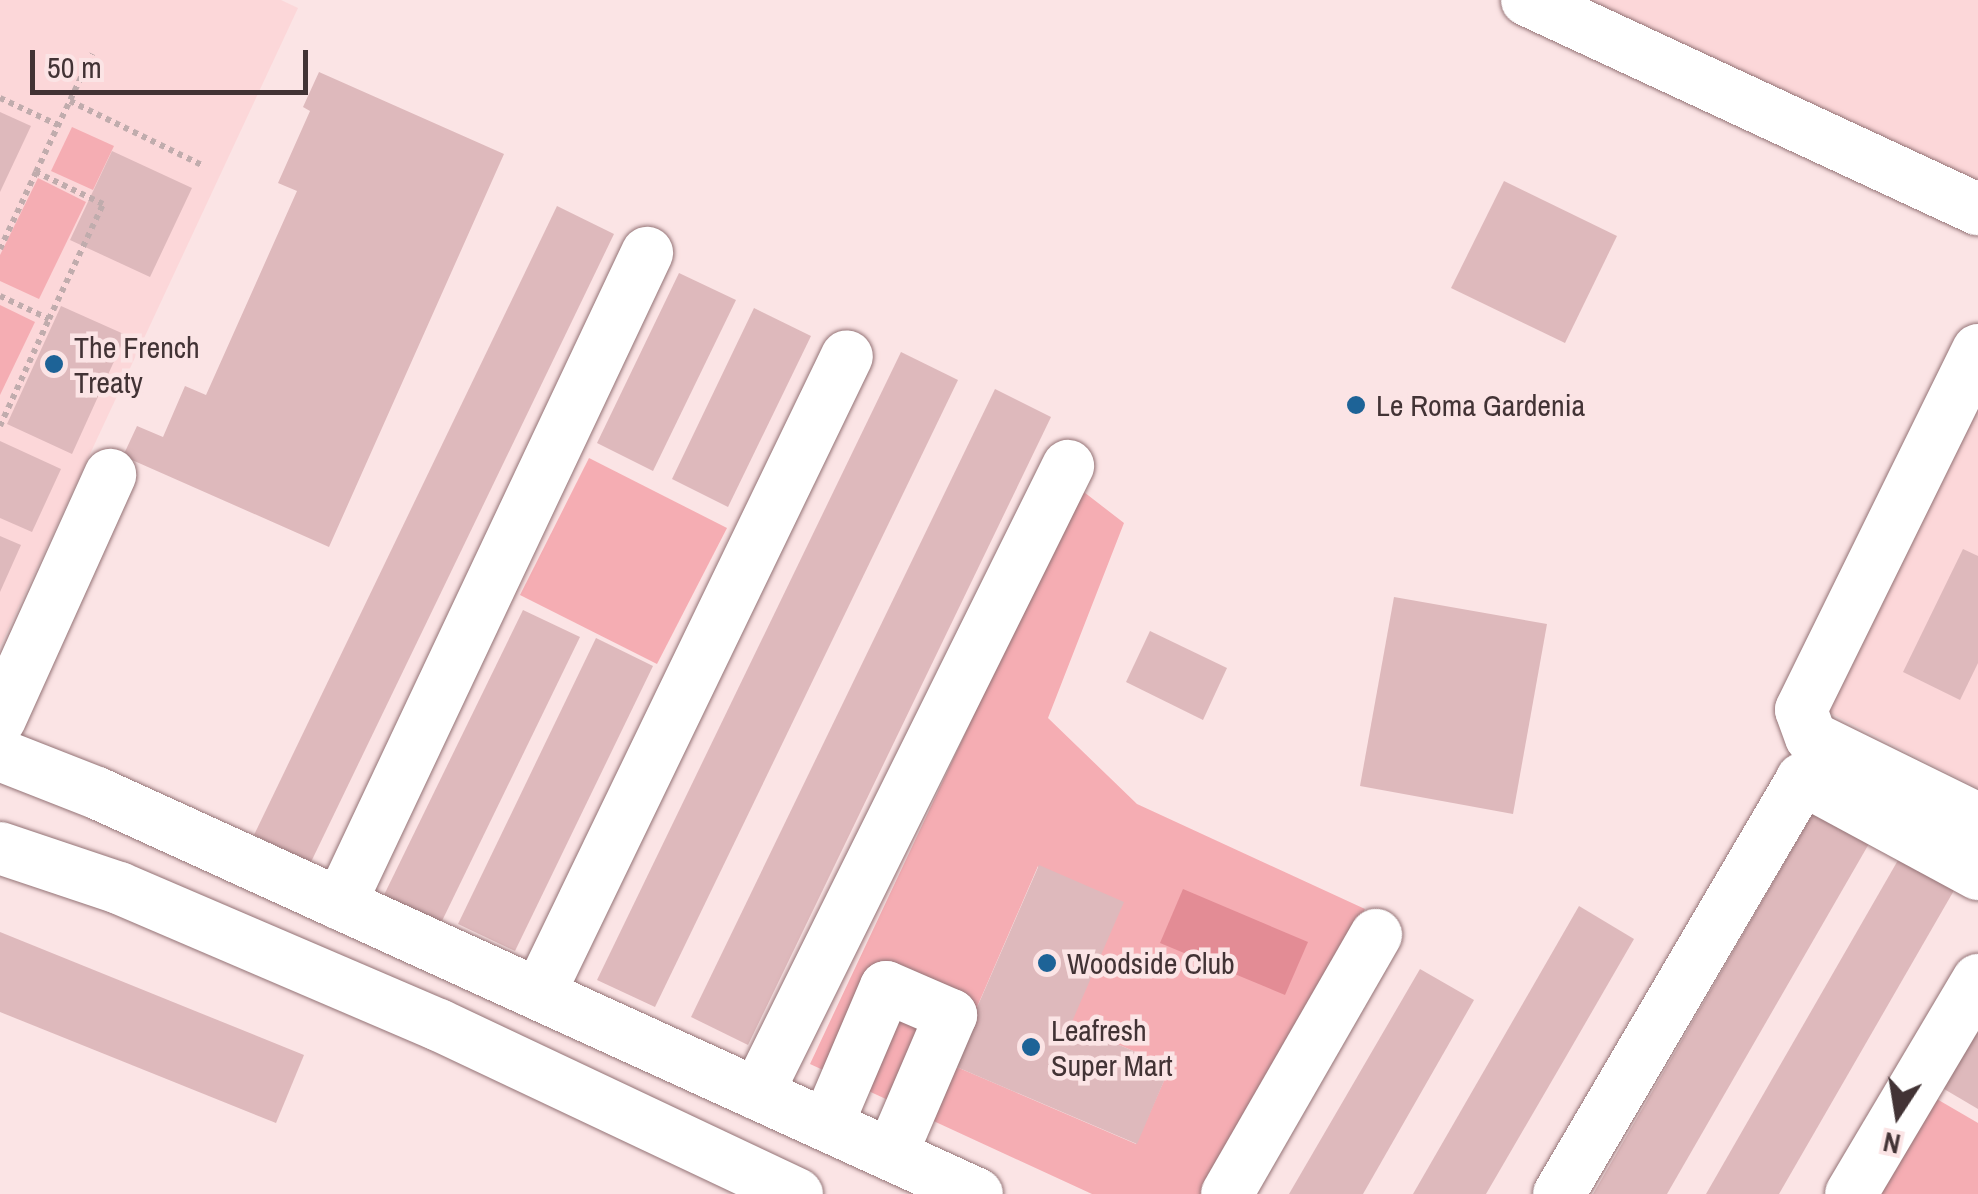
<!DOCTYPE html>
<html>
<head>
<meta charset="utf-8">
<style>
	body { margin:0 }
	#map { position:relative; width:1978px; height:1194px; overflow:hidden; background:#fbe4e5; font-family:"Archivo Narrow",sans-serif }
	div>[style] { position:absolute }
	.built>* { inset:0; background:#fcd7d9 }
	.green>* { inset:0; background:#f5adb3 }
	.water>* { inset:0; background:#e38c95 }
	.building>* { inset:0; background:#deb9bc }
	.path>* { height:6px; margin-top:-3px; transform-origin:0; background:repeating-linear-gradient(90deg,#c0acad 0 5px,transparent 0 10px) }
	.roads { filter:drop-shadow(0 0 2px #947376) drop-shadow(0 0 2px #947376) }
	.minor>* { height:52px; margin:-26px; padding:0 26px; transform-origin:26px; border-radius:26px; background:#fff }
	.dots>* { width:28px; height:28px; translate:-50% -50%; box-sizing:border-box; border:5px solid #fbe4e5; border-radius:50% }
	span { translate:-50% -50%; white-space:nowrap; text-align:center; line-height:1.15; -webkit-text-stroke:9px #fbe4e5; paint-order:stroke }
	.poi-label { font-size:30px; color:#423335 }
	.left { translate:0 -50%; text-align:left }
	.north { position:absolute; left:1848px; top:1064px; width:100px; height:100px; -webkit-text-stroke:8px #fbe4e5; paint-order:stroke; rotate:192deg; font-size:28px; font-weight:700; line-height:40px; text-align:center; color:#423335 }
	.north::after { content:''; display:block; margin:auto; width:35px; height:45px; background:#423335; clip-path:polygon(50% 0,100% 100%,50% 72%,0 100%) }
	.scale { position:absolute; left:30px; top:50px; width:278px; height:45px; box-sizing:border-box; border:5px solid #423335; border-top:0; padding-left:12px; font-size:30px; line-height:35px; white-space:nowrap; color:#423335; -webkit-text-stroke:8px #fbe4e5; paint-order:stroke }
</style>
</head>
<body>
<div id="map">
	<div class="built">
		<div style="clip-path:polygon(0 0,281px 0,298px 8px,0 647px)"></div>
		<div style="clip-path:polygon(1589px 0,1978px 0,1978px 186px)"></div>
		<div style="clip-path:polygon(1978px 404px,1978px 788px,1828px 712px)"></div>
	</div>
	<div class="green">
		<div style="clip-path:polygon(72px 127px,114px 146px,93px 190px,51px 171px)"></div>
		<div style="clip-path:polygon(38px 178px,86px 202px,39px 299px,0 281px,0 255px)"></div>
		<div style="clip-path:polygon(0 305px,35px 322px,0 395px)"></div>
		<div style="clip-path:polygon(589px 458px,727px 528px,657px 664px,520px 595px)"></div>
		<div style="clip-path:polygon(evenodd,1080px 489px,1124px 523px,1048px 718px,1137px 804px,1365px 909px,1202px 1194px,1092px 1194px,810px 1064px,1080px 489px,1038px 866px,1071px 1024px,1170px 1067px,1136px 1144px,952px 1065px,1038px 866px)"></div>
		<div style="clip-path:polygon(1923px 1091px,1978px 1123px,1978px 1194px,1864px 1194px)"></div>
	</div>
	<div class="water">
		<div style="clip-path:polygon(1183px 889px,1308px 942px,1285px 995px,1160px 943px)"></div>
	</div>
	<div class="building">
		<div style="clip-path:polygon(319px 72px,504px 154px,329px 547px,123px 456px,137px 426px,163px 437px,185px 386px,206px 395px,297px 191px,278px 183px,310px 111px,303px 107px)"></div>
		<div style="clip-path:polygon(0 112px,31px 126px,0 192px)"></div>
		<div style="clip-path:polygon(112px 151px,192px 188px,150px 277px,70px 240px)"></div>
		<div style="clip-path:polygon(1504px 181px,1617px 236px,1565px 343px,1451px 288px)"></div>
		<div style="clip-path:polygon(557px 206px,614px 234px,311px 862px,254px 835px)"></div>
		<div style="clip-path:polygon(679px 273px,736px 300px,653px 471px,597px 443px)"></div>
		<div style="clip-path:polygon(61px 306px,126px 335px,72px 454px,7px 424px)"></div>
		<div style="clip-path:polygon(754px 308px,811px 336px,728px 507px,672px 479px)"></div>
		<div style="clip-path:polygon(901px 352px,958px 380px,655px 1007px,597px 980px)"></div>
		<div style="clip-path:polygon(995px 389px,1051px 417px,748px 1045px,691px 1017px)"></div>
		<div style="clip-path:polygon(0 441px,61px 469px,32px 532px,0 518px)"></div>
		<div style="clip-path:polygon(0 536px,21px 545px,0 592px)"></div>
		<div style="clip-path:polygon(1963px 549px,1978px 556px,1978px 663px,1960px 700px,1903px 672px)"></div>
		<div style="clip-path:polygon(1394px 597px,1547px 624px,1513px 814px,1360px 786px)"></div>
		<div style="clip-path:polygon(523px 610px,580px 637px,441px 923px,384px 895px)"></div>
		<div style="clip-path:polygon(1150px 631px,1227px 668px,1203px 720px,1126px 682px)"></div>
		<div style="clip-path:polygon(596px 638px,653px 666px,515px 951px,458px 924px)"></div>
		<div style="clip-path:polygon(1819px 803px,1874px 835px,1667px 1194px,1593px 1194px)"></div>
		<div style="clip-path:polygon(1905px 848px,1960px 880px,1779px 1194px,1706px 1194px)"></div>
		<div style="clip-path:polygon(1039px 865px,1124px 902px,1071px 1024px,1170px 1067px,1137px 1144px,952px 1065px)"></div>
		<div style="clip-path:polygon(1579px 906px,1634px 939px,1571px 1048px,1486px 1194px,1413px 1194px)"></div>
		<div style="clip-path:polygon(0 932px,304px 1055px,276px 1123px,0 1012px)"></div>
		<div style="clip-path:polygon(1420px 969px,1474px 1000px,1363px 1194px,1289px 1194px)"></div>
		<div style="clip-path:polygon(1978px 1017px,1978px 1109px,1939px 1086px)"></div>
	</div>
	<div class="path">
		<div style="left:0;top:98px;width:64px;rotate:25deg"></div>
		<div style="left:70px;top:101px;width:147px;rotate:25.9deg"></div>
		<div style="left:0;top:249px;width:85px;rotate:-64.9deg"></div>
		<div style="left:0;top:296px;width:54px;rotate:25.1deg"></div>
		<div style="left:49px;top:319px;width:127px;rotate:-64.8deg"></div>
		<div style="left:103px;top:204px;width:74px;rotate:-154.5deg"></div>
		<div style="left:36px;top:172px;width:131px;rotate:-64.6deg"></div>
		<div style="left:0;top:426px;width:118px;rotate:-65.4deg"></div>
	</div>
	<div class="roads">
		<div class="minor">
			<div style="left:1527px;top:0;width:497px;rotate:24.9deg"></div>
			<div style="left:1978px;top:350px;width:401px;rotate:116.2deg"></div>
			<div style="left:1801px;top:710px;width:29px;rotate:70deg"></div>
			<div style="left:1811px;top:737px;width:186px;rotate:26.2deg"></div>
			<div style="left:0;top:719px;width:268px;rotate:-65.7deg"></div>
			<div style="left:0;top:755px;width:104px;rotate:21.4deg"></div>
			<div style="left:97px;top:793px;width:967px;rotate:24.5deg"></div>
			<div style="left:0;top:848px;width:126px;rotate:18.6deg"></div>
			<div style="left:119px;top:888px;width:348px;rotate:23.2deg"></div>
			<div style="left:439px;top:1025px;width:396px;rotate:25.3deg"></div>
			<div style="left:340px;top:904px;width:720px;rotate:-64.75deg"></div>
			<div style="left:539px;top:994px;width:708px;rotate:-64.23deg"></div>
			<div style="left:757px;top:1094px;width:701px;rotate:-63.65deg"></div>
			<div style="left:827px;top:1125px;width:150px;rotate:-66.9deg"></div>
			<div style="left:886px;top:987px;width:71px;rotate:23.3deg"></div>
			<div style="left:951px;top:1015px;width:152px;rotate:113.2deg"></div>
			<div style="left:1227px;top:1194px;width:299px;rotate:-60.1deg"></div>
			<div style="left:1559px;top:1194px;width:481px;rotate:-59.6deg"></div>
			<div style="left:1802px;top:779px;width:200px;rotate:28.4deg"></div>
			<div style="left:1851px;top:1194px;width:249px;rotate:-59.3deg"></div>
		</div>
	</div>
	<div class="dots">
		<div style="left:54px;top:364px;background:#1d6397"></div>
		<div style="left:1356px;top:405px;background:#1d6397"></div>
		<div style="left:1047px;top:963px;background:#1d6397"></div>
		<div style="left:1031px;top:1047px;background:#1d6397"></div>
	</div>
	<div class="poi-label">
		<span class="left" style="left:74px;top:364px">The French<br>Treaty</span>
		<span class="left" style="left:1376px;top:405px">Le Roma Gardenia</span>
		<span class="left" style="left:1067px;top:963px">Woodside Club</span>
		<span class="left" style="left:1051px;top:1047px">Leafresh<br>Super Mart</span>
	</div>
	<div class="north">N</div>
	<div class="scale">50 m</div>
</div>
</body>
</html>
